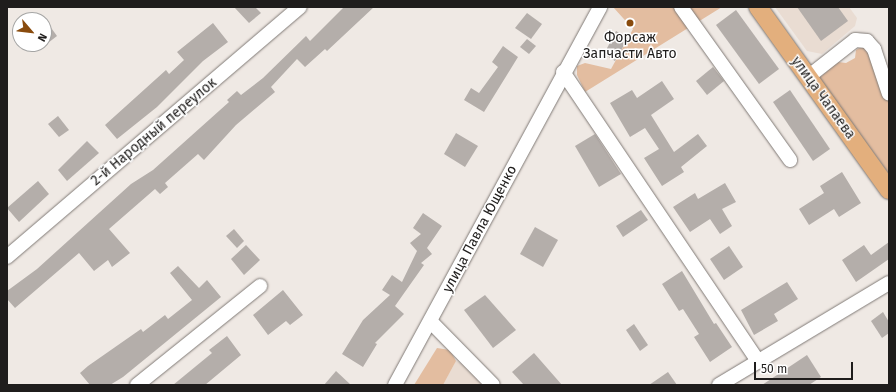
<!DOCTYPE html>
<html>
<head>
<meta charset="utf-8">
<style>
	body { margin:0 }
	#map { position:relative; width:896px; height:392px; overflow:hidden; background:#efe9e4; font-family:"Fira Sans",sans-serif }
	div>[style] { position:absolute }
	.built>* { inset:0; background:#e9dcd2 }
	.green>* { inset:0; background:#e3bda0 }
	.building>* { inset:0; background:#b4aeaa }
	.roads { filter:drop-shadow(0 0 1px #807a76) drop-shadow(0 0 1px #807a76) }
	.minor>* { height:14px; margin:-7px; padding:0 7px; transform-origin:7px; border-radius:7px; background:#fff }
	.major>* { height:18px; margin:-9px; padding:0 9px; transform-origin:9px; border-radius:9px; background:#e3af7d }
	.dots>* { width:11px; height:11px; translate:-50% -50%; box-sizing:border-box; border:2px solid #fff; border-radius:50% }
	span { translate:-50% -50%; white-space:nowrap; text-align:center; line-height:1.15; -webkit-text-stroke:3px #fff; paint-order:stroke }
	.poi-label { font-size:14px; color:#1f1d1c }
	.street-label { font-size:14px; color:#1f1d1c }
	.frame { position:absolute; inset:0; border:8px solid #1f1d1c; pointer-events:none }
	.north { position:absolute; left:12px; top:12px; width:40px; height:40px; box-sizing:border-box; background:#fff; border:1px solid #a5a5a4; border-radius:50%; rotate:118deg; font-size:11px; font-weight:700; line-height:16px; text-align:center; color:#1f1d1c }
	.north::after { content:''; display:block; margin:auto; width:14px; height:18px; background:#894b0d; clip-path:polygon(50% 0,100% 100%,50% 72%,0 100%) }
	.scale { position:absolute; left:754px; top:362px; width:99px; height:18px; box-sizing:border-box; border:2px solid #1f1d1c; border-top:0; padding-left:5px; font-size:12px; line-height:14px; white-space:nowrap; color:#1f1d1c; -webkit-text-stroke:3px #fff; paint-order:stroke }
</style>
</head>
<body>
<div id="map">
	<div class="built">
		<div style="clip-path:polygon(775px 7px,849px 7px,857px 18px,855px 26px,822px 54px,807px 51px)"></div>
		<div style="clip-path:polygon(456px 361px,465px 365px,484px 385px,443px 385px)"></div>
	</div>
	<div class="green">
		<div style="clip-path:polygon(613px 7px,722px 7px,585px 92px,577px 75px,577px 66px,585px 63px,611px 69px,633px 29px)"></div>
		<div style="clip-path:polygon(861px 47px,871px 51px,889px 103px,889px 174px,819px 78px,838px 62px,846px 63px,855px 58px,856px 50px)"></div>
		<div style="clip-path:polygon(437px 348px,450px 350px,456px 361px,443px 385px,414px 385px)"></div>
	</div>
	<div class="building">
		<div style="clip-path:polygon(234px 7px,255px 7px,261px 13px,249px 23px)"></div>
		<div style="clip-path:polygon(344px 7px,374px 7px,327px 51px,325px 49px,305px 67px,297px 59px,271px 87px,275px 92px,236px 125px,204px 160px,198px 154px,165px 183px,168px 187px,160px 194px,155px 189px,109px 229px,130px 253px,112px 267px,108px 260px,94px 271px,79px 253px,15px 308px,7px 299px,7px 291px,37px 269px,131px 184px,153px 170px,229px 102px,227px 100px,237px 91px,241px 95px,263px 78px,306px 36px,310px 41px)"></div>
		<div style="clip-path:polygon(797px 7px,838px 7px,848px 21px,821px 41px)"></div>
		<div style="clip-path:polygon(736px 10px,779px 69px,759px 84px,716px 25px)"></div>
		<div style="clip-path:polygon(527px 13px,542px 24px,531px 39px,515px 28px)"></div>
		<div style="clip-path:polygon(44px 18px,57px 36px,44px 46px)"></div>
		<div style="clip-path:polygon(213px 23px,228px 42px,203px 61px,157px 107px,117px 139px,105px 125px,166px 70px,169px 74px,184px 60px,177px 52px)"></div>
		<div style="clip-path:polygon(616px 31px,628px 38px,615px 61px,604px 54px)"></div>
		<div style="clip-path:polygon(527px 39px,536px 46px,529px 54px,520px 47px)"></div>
		<div style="clip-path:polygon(503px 46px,518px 57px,484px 112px,464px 100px,471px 88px,479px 93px,498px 67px,492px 62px)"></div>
		<div style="clip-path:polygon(713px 67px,724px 81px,707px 95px,696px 81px)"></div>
		<div style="clip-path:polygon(662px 81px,674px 99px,651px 115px,674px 152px,698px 134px,707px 146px,681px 167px,684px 172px,662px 186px,644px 158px,659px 149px,645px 128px,630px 137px,610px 103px,632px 90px,637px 98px)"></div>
		<div style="clip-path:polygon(790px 90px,830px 149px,813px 161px,773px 102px)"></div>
		<div style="clip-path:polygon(58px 116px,69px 130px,59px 137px,48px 124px)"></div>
		<div style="clip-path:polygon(456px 133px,478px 146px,465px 167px,444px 154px)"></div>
		<div style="clip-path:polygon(595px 134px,621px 174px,599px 187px,575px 146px)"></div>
		<div style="clip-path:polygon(87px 141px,99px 153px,67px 181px,58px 170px)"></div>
		<div style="clip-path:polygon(842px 172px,861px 203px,839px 217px,834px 209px,809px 225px,799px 209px,824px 193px,820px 186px)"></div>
		<div style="clip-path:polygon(38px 181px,49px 194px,19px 222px,7px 208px)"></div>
		<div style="clip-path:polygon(725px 183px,736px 202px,722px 209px,732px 226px,720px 234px,710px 219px,690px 232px,673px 207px,695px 193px,698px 199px)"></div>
		<div style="clip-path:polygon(641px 210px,648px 220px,623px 237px,616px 226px)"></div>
		<div style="clip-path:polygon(423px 213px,442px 226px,427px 248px,432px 254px,421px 263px,424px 265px,395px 306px,404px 314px,375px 343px,377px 344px,363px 367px,342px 354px,363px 320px,390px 295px,382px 290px,392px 275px,402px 282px,417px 251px,410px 243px,421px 234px,413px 228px)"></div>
		<div style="clip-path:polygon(535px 227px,558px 240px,543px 267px,520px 254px)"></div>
		<div style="clip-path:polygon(234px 229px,244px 241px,237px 248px,226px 236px)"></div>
		<div style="clip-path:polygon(889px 242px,889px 259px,856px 282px,842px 260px,864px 245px,871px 255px)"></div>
		<div style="clip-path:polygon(246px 245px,260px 260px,244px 275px,231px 259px)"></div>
		<div style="clip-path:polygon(729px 246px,743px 267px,724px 280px,710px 259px)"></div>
		<div style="clip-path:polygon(178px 266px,199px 288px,207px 280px,221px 297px,123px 377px,110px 385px,90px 385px,80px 373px,88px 366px,141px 329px,143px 332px,165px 315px,168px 319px,192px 300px,170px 273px)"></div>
		<div style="clip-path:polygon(682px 271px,714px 324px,716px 323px,732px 347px,710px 362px,694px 337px,699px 334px,683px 309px,679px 311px,662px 284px)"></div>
		<div style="clip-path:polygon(787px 282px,798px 299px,774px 314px,778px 321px,754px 335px,741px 310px)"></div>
		<div style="clip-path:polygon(283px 290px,303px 315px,290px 325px,286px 321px,268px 335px,253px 315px)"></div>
		<div style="clip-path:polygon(485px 295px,516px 330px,493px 348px,464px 310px)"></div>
		<div style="clip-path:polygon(883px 312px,889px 322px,889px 333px,882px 338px,871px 321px)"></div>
		<div style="clip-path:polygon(634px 324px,648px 345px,640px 351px,626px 330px)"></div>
		<div style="clip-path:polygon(227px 336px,241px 355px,205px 385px,173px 385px,212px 353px,209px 350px)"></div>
		<div style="clip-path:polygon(534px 353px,562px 385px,524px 385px,512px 372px)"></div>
		<div style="clip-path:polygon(807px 355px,821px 377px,809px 385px,762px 385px)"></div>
		<div style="clip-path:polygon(336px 371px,351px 385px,324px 385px)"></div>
		<div style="clip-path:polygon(668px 372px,677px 385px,649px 385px)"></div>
	</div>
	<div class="roads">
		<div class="minor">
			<div style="left:681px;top:7px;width:188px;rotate:54.5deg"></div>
			<div style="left:563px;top:72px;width:349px;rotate:56deg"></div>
			<div style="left:808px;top:77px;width:60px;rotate:-38.2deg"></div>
			<div style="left:855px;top:40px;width:12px;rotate:5deg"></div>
			<div style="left:867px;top:41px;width:11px;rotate:49deg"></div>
			<div style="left:874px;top:49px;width:47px;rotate:71.6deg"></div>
			<div style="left:7px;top:257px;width:385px;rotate:-40.5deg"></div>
			<div style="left:431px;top:322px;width:88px;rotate:45.5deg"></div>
			<div style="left:137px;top:385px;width:158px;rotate:-38.8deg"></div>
			<div style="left:395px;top:385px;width:430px;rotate:-61.5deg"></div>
			<div style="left:719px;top:385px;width:198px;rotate:-31deg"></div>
		</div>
		<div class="major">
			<div style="left:758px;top:7px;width:225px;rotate:54.4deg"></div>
		</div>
	</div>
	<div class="dots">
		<div style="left:630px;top:23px;background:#894b0d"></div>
	</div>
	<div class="poi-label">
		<span style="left:630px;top:46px">Форсаж<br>Запчасти Авто</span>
	</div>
	<div class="street-label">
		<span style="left:823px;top:98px;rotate:54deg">улица Чапаева</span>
		<span style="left:154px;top:132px;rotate:-40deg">2-й Народный переулок</span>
		<span style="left:480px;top:229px;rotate:-62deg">улица Павла Ющенко</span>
	</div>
	<div class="frame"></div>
	<div class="north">N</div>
	<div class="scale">50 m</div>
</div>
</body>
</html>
